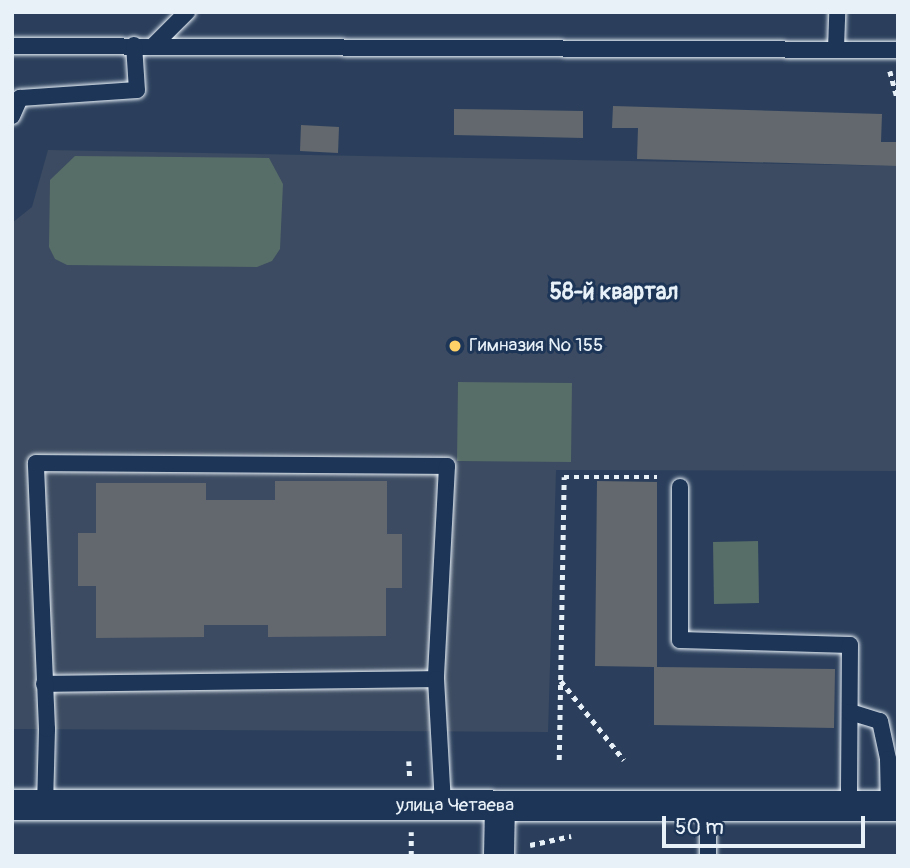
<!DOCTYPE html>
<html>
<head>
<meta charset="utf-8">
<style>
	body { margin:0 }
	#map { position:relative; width:910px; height:868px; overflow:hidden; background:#2b3f5c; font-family:Pangolin,sans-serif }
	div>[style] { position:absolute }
	.built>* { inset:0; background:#3c4b61 }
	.green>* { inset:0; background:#576d68 }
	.building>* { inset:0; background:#63686e }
	.path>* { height:4.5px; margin-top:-2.25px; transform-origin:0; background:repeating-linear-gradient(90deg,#e8f1f8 0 5px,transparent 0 10px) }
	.roads { filter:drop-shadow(0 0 2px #e8f1f8) drop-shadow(0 0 2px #e8f1f8) }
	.service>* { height:16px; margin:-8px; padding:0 8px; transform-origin:8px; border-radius:8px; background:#1d3557 }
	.minor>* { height:30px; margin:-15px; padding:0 15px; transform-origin:15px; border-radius:15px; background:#1d3557 }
	.dots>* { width:19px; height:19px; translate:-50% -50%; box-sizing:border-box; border:4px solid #1d3557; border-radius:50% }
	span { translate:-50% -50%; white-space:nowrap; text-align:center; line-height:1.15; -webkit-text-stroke:6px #1d3557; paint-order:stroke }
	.poi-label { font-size:19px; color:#e8f1f8 }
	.left { translate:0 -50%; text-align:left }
	.street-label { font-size:19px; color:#e8f1f8 }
	.quarter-label { font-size:23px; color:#e8f1f8; font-weight:700 }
	.frame { position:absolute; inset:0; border:14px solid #e8f1f8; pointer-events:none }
	.scale { position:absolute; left:662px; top:816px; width:203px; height:32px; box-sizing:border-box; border:4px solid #e8f1f8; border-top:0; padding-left:9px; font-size:21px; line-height:24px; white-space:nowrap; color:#e8f1f8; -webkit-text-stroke:5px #1d3557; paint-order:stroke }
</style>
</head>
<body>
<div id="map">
	<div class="built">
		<div style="clip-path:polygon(48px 150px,898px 166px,898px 471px,556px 470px,548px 732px,12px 729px,12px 223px,32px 207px)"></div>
	</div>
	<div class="green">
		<div style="clip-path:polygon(75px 156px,269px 158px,283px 184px,280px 249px,272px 261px,257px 267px,67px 265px,55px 259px,49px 247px,50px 180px)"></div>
		<div style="clip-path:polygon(458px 382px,572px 383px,571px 462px,457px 461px)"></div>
		<div style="clip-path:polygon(758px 541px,759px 603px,714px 604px,713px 542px)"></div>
	</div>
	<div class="building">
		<div style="clip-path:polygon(613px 106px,882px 114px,881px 142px,898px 142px,898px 166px,637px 159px,638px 128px,612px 128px)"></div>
		<div style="clip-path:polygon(454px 109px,583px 111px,583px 138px,454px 135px)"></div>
		<div style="clip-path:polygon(301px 125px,339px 127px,338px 153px,300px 151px)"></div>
		<div style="clip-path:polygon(275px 481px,387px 481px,387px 534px,402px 534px,402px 588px,386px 588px,386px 636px,268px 637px,268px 625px,204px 625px,204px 637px,96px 638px,96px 586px,78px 586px,78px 533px,96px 533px,96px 483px,206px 483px,206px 500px,275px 500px)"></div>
		<div style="clip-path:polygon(597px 481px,657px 482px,657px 667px,835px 669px,834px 728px,654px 725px,654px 667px,595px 666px)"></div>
	</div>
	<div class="path">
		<div style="left:890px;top:71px;width:30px;rotate:75deg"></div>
		<div style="left:561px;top:681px;width:101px;rotate:51.4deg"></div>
		<div style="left:559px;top:760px;width:283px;rotate:-89deg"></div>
		<div style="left:564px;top:477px;width:93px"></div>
		<div style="left:409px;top:761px;width:17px;rotate:87deg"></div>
		<div style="left:530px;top:845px;width:42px;rotate:-12.4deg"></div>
		<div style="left:411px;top:856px;width:24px;rotate:-90deg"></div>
	</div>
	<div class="roads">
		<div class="service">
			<div style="left:154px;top:45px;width:47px;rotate:-45deg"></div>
			<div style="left:12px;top:46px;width:886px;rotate:0.26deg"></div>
			<div style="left:836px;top:49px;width:37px;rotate:-88deg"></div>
			<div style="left:12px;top:116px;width:20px;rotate:-66deg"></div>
			<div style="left:20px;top:98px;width:117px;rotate:-3.9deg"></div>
			<div style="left:137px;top:90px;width:45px;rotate:-93.8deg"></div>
			<div style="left:680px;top:487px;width:153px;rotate:90deg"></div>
			<div style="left:680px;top:640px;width:170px;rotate:1.7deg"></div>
			<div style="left:850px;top:645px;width:161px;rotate:90.4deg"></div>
			<div style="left:44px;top:684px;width:392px;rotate:-0.7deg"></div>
			<div style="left:850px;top:712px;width:31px;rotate:17deg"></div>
			<div style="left:880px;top:721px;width:39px;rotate:78deg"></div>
			<div style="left:888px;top:759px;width:47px;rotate:88.8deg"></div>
			<div style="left:45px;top:806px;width:77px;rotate:-88.5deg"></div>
			<div style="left:47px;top:729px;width:266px;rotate:-92.4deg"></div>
			<div style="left:36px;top:463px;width:411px;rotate:0.4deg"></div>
			<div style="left:447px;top:466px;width:213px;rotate:93deg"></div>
			<div style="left:436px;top:679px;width:127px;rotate:86.8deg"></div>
			<div style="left:708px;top:810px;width:46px;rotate:90deg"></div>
		</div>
		<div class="minor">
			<div style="left:12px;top:805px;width:886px;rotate:0.06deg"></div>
			<div style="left:499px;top:856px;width:50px;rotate:-88.9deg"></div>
		</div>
	</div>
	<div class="dots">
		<div style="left:455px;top:346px;background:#ffd166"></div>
	</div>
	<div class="poi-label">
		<span class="left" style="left:469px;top:346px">Гимназия № 155</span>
	</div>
	<div class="street-label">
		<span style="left:455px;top:806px">улица Четаева</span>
	</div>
	<div class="quarter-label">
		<span style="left:614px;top:292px">58-й квартал</span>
	</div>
	<div class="frame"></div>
	<div class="scale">50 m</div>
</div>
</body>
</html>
